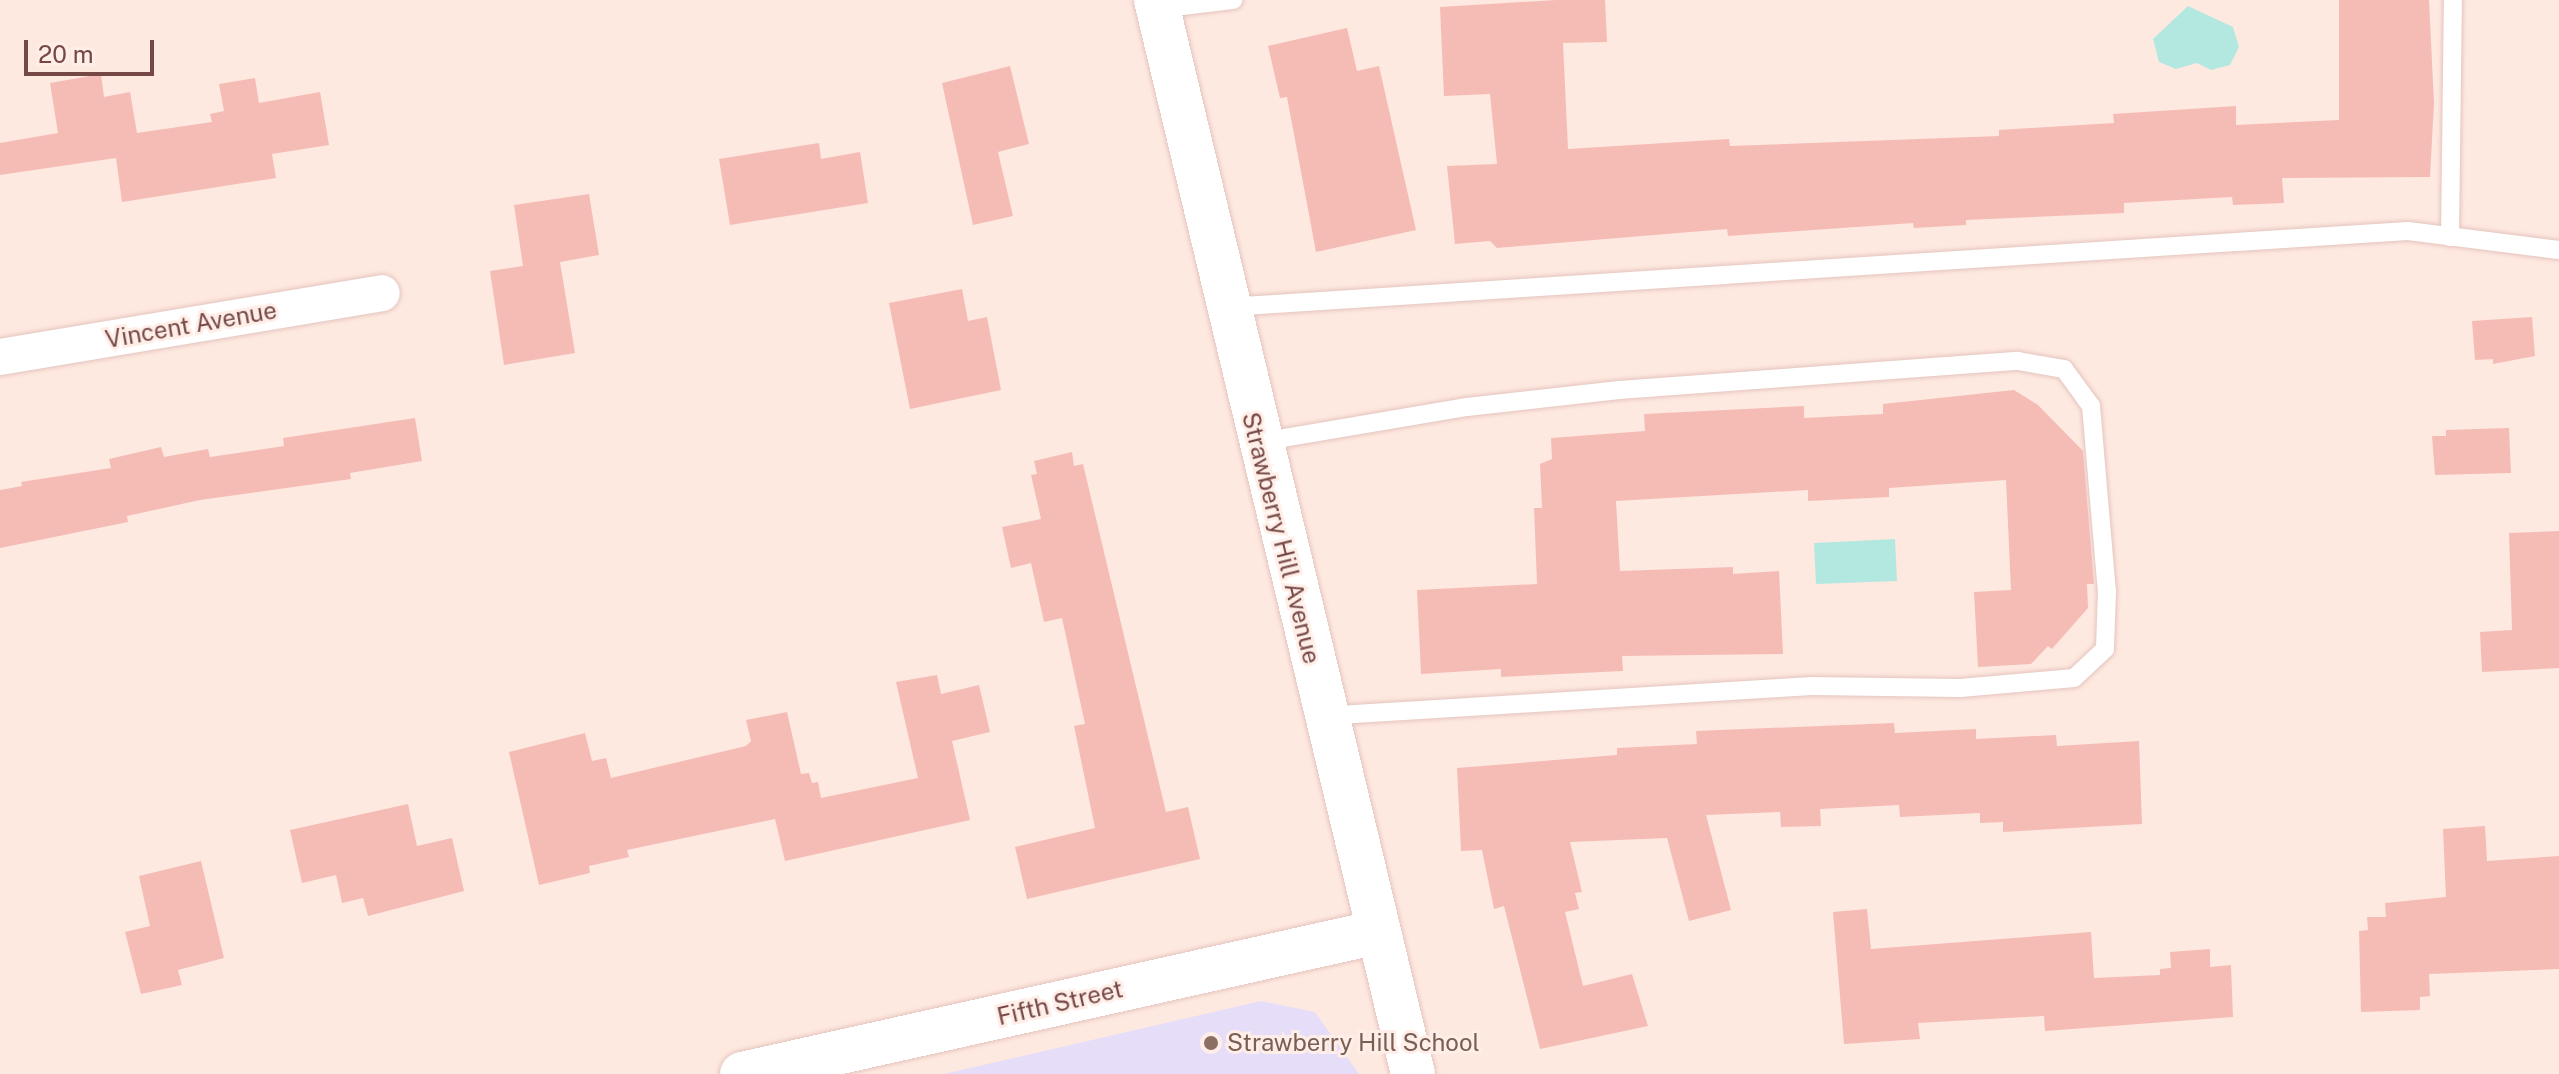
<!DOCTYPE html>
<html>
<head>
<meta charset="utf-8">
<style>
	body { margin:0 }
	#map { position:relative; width:2559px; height:1074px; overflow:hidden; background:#fee9e0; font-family:"Public Sans",sans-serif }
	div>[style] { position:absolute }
	.education>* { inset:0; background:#e6ddf9 }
	.water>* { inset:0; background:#b3e8e0 }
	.building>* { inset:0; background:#f5bcb6 }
	.roads { filter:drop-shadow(0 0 2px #e4c4be) drop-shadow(0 0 2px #e4c4be) }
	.lane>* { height:18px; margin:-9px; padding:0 9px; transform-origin:9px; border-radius:9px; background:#fff }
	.street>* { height:36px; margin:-18px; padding:0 18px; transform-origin:18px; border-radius:18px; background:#fff }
	.secondary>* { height:44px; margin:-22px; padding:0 22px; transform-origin:22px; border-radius:22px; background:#fff }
	.dots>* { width:22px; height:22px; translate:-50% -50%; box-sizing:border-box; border:4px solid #ffeee7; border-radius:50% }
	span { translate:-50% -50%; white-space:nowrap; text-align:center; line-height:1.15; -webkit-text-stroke:6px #ffeee7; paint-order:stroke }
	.street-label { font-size:24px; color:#754846 }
	.education-label { font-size:24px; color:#785e54 }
	.left { translate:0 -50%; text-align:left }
	.scale { position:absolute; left:24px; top:40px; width:130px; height:36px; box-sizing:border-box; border:4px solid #754846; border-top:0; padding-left:10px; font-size:24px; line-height:28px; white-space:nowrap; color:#754846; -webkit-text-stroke:6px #ffeee7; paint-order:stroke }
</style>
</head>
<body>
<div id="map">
	<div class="education">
		<div style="clip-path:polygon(1261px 1001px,1315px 1012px,1359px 1074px,944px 1074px)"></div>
	</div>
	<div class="water">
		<div style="clip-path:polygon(2188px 6px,2233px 27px,2239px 47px,2230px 65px,2211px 70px,2197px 63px,2176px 69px,2159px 62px,2153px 39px)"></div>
		<div style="clip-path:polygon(1895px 539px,1897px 581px,1816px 584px,1814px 543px)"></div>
	</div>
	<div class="building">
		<div style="clip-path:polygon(1556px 0,1605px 0,1607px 42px,1563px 43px,1568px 149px,1729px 139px,1730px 146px,1999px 136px,1999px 130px,2114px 123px,2113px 114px,2236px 106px,2236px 125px,2339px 120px,2339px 0,2429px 0,2434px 103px,2430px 177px,2282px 178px,2284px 203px,2233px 205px,2232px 197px,2124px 203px,2124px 213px,1966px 220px,1966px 225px,1914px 228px,1913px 223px,1728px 236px,1727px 229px,1497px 248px,1490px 241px,1455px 244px,1447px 166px,1497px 164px,1490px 94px,1444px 96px,1440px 7px)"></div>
		<div style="clip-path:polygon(1347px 28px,1357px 71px,1379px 66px,1416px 230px,1316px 252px,1287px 97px,1280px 98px,1268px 46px)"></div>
		<div style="clip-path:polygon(1010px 66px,1029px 144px,998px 152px,1013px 216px,973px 225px,942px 83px)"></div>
		<div style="clip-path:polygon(101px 74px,104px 97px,130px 92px,137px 133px,212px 122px,210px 114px,224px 111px,219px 84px,255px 78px,259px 103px,320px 92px,329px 145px,272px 154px,276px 178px,122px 202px,116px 158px,0 175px,0 143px,58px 133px,50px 83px)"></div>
		<div style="clip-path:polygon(819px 143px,821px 159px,860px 152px,868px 203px,730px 225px,719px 159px)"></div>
		<div style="clip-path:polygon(589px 194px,599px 255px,560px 262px,575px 353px,504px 365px,490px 271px,523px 266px,514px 205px)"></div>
		<div style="clip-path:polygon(962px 289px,968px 321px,987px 317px,1001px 390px,910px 409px,889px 303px)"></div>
		<div style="clip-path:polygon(2532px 317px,2535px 356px,2493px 364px,2493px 359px,2475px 360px,2472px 321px)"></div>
		<div style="clip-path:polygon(2014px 390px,2038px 405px,2083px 451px,2094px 584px,2087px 584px,2088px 608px,2052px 649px,2048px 646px,2031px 664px,1978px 667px,1974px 592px,2011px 590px,2006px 480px,1889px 488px,1889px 497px,1808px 501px,1808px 490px,1616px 501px,1620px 571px,1733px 567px,1733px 574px,1779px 571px,1783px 654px,1622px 656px,1623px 671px,1501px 677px,1501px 669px,1421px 674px,1417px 590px,1537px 584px,1534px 508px,1542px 508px,1540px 464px,1552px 459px,1551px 438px,1645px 431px,1644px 414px,1804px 406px,1804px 418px,1883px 414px,1883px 404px)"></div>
		<div style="clip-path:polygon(415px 418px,422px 461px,350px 473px,351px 479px,200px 500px,127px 516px,128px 522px,0 548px,0 490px,22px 486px,21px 482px,111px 468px,109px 459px,161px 447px,164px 457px,208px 449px,210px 457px,284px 446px,283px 438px)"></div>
		<div style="clip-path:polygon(2509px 428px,2511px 473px,2435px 475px,2432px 436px,2446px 436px,2446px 430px)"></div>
		<div style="clip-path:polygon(1072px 452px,1074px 466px,1083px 464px,1166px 812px,1188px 807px,1200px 859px,1027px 899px,1015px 847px,1095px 828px,1074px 726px,1085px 724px,1062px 618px,1044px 622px,1031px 563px,1011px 568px,1002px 527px,1041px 519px,1031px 475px,1037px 474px,1034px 461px)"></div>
		<div style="clip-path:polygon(2559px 531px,2559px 668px,2482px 672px,2480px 632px,2512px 630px,2509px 533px)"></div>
		<div style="clip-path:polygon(937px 675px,941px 694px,979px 685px,990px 732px,952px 741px,970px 820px,785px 861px,775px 819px,627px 850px,629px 857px,589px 866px,590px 873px,539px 885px,509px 752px,585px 733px,592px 761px,606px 758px,611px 778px,746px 746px,751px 741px,746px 720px,787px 712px,801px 774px,809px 773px,812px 783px,818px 782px,821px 798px,918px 778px,896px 682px)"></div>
		<div style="clip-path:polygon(1894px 723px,1895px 733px,1976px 729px,1976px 739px,2056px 735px,2057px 746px,2139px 741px,2142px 824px,2003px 832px,2003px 822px,1980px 823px,1980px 813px,1900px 817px,1899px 805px,1820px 809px,1821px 826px,1781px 827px,1780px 812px,1706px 815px,1731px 910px,1689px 921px,1667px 838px,1570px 842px,1582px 892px,1575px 893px,1579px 909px,1565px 912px,1583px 986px,1632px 974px,1648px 1026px,1540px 1049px,1504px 906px,1494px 909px,1482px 850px,1461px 851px,1457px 768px,1617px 755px,1617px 748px,1697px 744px,1696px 731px)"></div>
		<div style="clip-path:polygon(408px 804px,417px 846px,452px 838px,464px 891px,368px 916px,363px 898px,342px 903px,336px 875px,302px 883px,290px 830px)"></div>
		<div style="clip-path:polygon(2485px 826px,2487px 861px,2559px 856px,2559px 969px,2429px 974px,2430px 996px,2420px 997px,2420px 1010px,2361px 1012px,2359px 931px,2368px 930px,2367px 917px,2386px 917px,2385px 903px,2446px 897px,2443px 829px)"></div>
		<div style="clip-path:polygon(201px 861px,224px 958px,178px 970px,182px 985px,141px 994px,125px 932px,150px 926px,139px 876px)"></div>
		<div style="clip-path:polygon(1867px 909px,1871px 949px,2091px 932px,2094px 978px,2160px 975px,2160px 969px,2171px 968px,2170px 952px,2210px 949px,2210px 967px,2231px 965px,2233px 1017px,2045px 1031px,2044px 1016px,1918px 1023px,1920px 1039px,1844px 1044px,1833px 912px)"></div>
	</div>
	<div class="roads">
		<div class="lane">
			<div style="left:1158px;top:9px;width:76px;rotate:-6.8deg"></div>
			<div style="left:2450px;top:237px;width:237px;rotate:-89.3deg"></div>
			<div style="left:1228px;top:307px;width:1182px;rotate:-3.69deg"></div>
			<div style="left:2408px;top:231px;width:152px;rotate:7.2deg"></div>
			<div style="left:1260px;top:442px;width:210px;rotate:-9.6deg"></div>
			<div style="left:1467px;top:407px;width:153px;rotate:-6.4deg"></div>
			<div style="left:1619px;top:390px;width:400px;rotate:-4.2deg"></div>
			<div style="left:2018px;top:361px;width:47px;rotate:9.9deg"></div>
			<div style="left:2064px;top:369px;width:46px;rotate:53.9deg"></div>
			<div style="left:2091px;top:406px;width:186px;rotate:85.1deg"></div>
			<div style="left:2107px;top:591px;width:58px;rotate:92deg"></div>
			<div style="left:2105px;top:649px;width:42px;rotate:136.9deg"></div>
			<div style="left:2074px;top:678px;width:114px;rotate:175deg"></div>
			<div style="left:1960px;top:688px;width:149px;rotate:-179.2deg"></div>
			<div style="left:1811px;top:686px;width:485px;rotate:176.5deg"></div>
		</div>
		<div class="street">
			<div style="left:0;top:357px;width:387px;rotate:-9.5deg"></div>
		</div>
		<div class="secondary">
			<div style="left:1156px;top:0;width:1104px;rotate:76.54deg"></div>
			<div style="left:742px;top:1074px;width:652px;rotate:-12.59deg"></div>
		</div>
	</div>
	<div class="dots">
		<div style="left:1211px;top:1043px;background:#8d6e63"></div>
	</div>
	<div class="street-label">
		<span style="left:191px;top:325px;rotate:-10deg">Vincent Avenue</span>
		<span style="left:1281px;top:538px;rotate:76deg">Strawberry Hill Avenue</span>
		<span style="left:1060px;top:1003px;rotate:-13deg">Fifth Street</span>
	</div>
	<div class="education-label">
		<span class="left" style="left:1227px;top:1043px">Strawberry Hill School</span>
	</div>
	<div class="scale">20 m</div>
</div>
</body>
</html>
